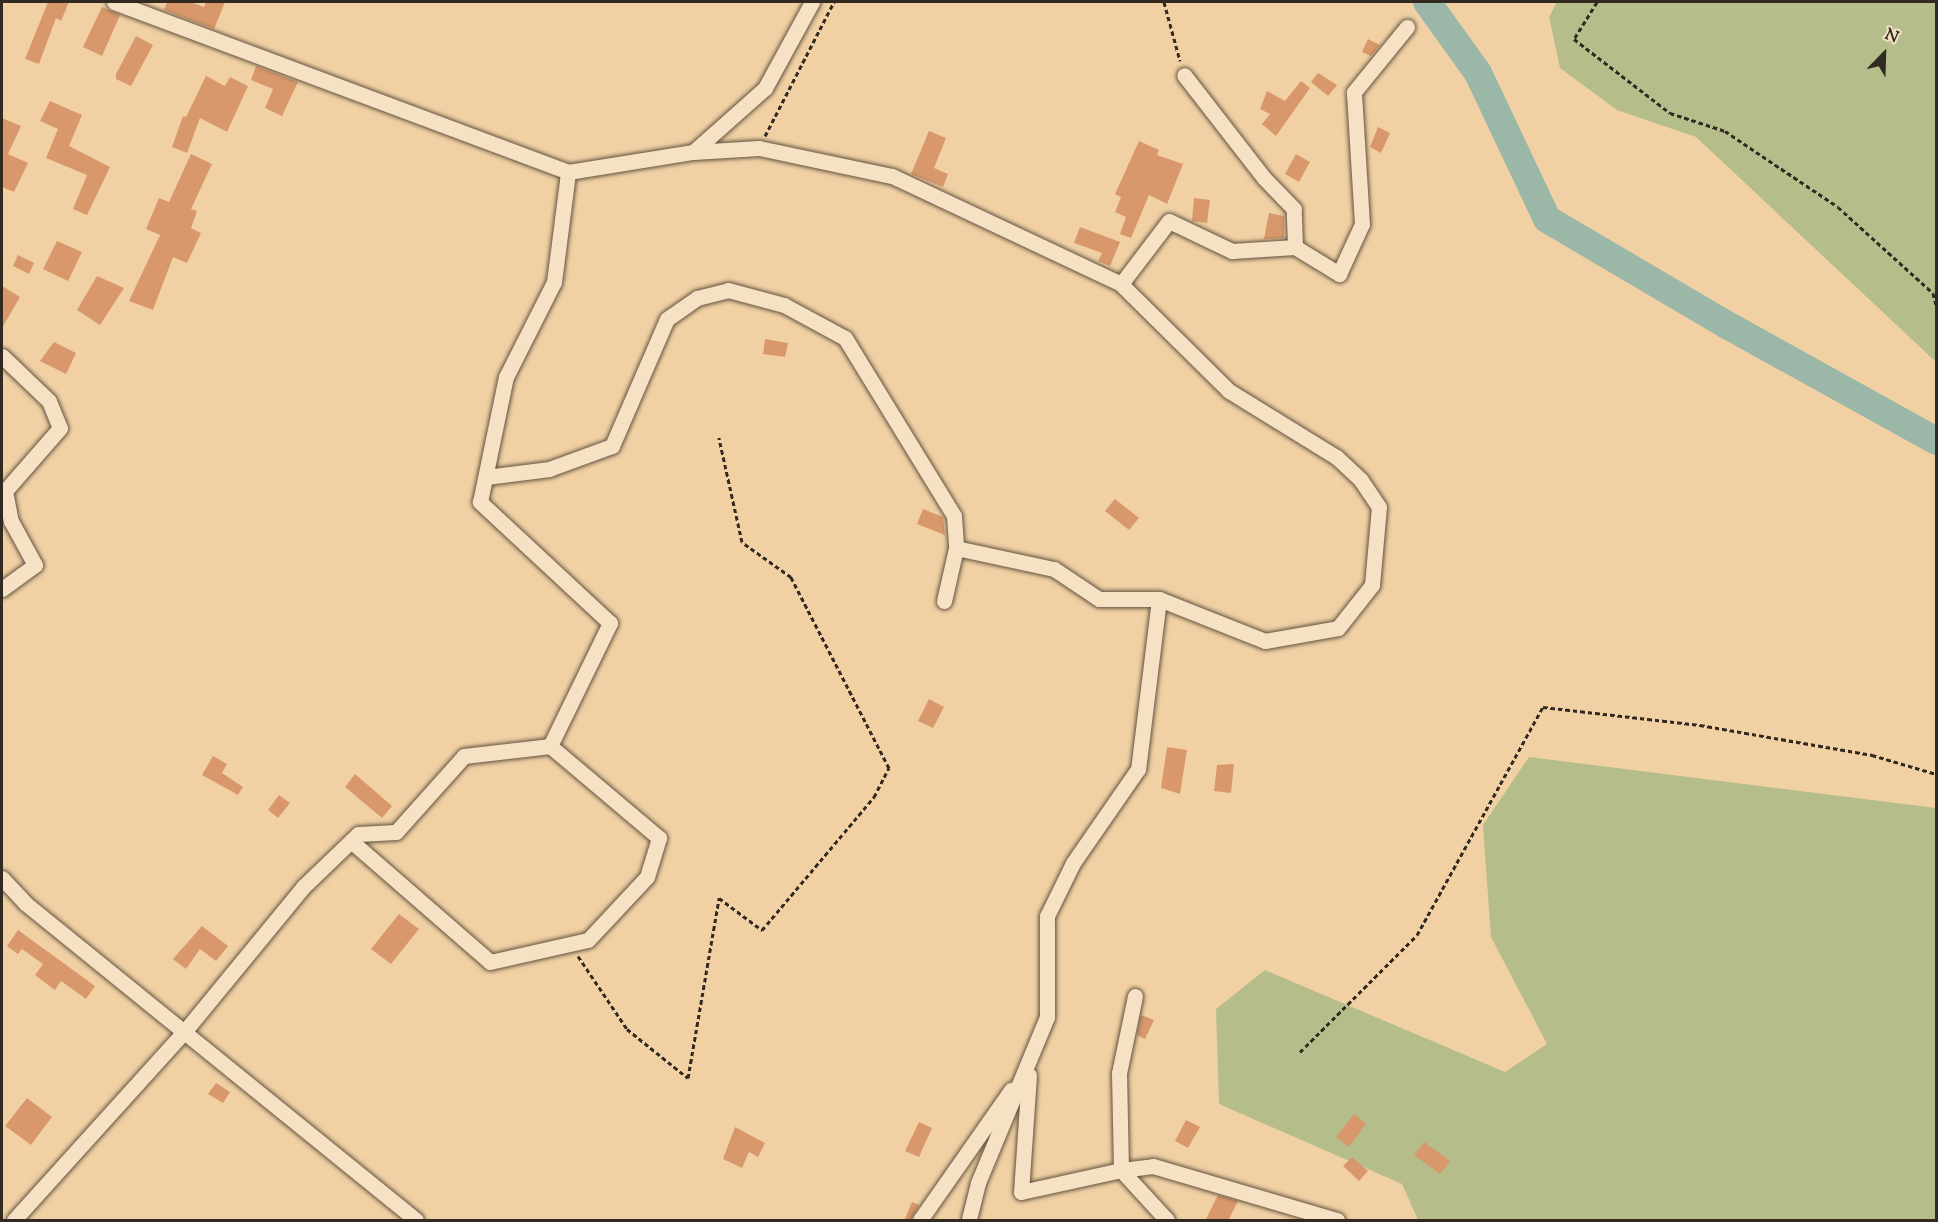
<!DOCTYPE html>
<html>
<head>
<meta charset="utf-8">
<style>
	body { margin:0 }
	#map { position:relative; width:1938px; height:1222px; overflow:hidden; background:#f1d1a4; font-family:"Sorts Mill Goudy",serif }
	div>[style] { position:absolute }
	.green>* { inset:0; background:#b5bd8a }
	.river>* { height:28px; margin:-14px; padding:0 14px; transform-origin:14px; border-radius:14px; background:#9bb7a8 }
	.building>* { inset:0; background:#d9986b }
	.path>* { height:3px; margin-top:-1.5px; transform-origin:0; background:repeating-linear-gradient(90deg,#322920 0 4.5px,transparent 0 7.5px) }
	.roads { filter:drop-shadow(0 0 2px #625341) drop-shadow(0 0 2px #625341) }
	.street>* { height:15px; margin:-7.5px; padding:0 7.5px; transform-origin:7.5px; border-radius:7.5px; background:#f6e1c4 }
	span { translate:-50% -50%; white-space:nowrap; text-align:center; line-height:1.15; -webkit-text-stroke:5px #f6e1c4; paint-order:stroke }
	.frame { position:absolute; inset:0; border:3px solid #322920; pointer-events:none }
	.north { position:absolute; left:1854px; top:24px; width:60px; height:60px; -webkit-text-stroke:4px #f6e1c4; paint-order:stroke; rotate:23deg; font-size:16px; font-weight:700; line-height:24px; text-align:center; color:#322920 }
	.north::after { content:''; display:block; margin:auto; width:21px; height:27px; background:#322920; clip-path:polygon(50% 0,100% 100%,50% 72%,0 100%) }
</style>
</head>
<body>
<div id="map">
	<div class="green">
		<div style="clip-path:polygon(1557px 2px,1936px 2px,1936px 362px,1696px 137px,1617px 110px,1560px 68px,1549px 17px)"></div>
		<div style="clip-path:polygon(1529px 757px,1936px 808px,1936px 1220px,1418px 1220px,1402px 1184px,1219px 1104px,1216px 1009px,1265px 970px,1505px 1072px,1547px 1044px,1491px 937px,1483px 825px)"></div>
	</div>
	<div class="river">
		<div style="left:1427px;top:2px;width:87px;rotate:54.3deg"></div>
		<div style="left:1478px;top:73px;width:161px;rotate:64.7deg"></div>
		<div style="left:1547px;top:219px;width:209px;rotate:30.5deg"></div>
		<div style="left:1727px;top:325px;width:239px;rotate:29deg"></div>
	</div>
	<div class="building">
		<div style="clip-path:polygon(48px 2px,69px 2px,61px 21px,56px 18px,39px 64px,25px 59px)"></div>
		<div style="clip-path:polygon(167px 2px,190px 2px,204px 7px,206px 2px,225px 2px,214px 29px,164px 10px)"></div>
		<div style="clip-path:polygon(102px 7px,120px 15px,102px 56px,83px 47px)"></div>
		<div style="clip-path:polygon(136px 36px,153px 45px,131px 86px,116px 79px,116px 74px)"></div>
		<div style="clip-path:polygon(1368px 39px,1380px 45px,1371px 56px,1362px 52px)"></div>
		<div style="clip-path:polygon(256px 66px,298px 82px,282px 116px,265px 108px,273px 89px,251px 80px)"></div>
		<div style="clip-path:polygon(1318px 73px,1337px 85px,1328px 96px,1311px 82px)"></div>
		<div style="clip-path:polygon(206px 76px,225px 86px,230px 77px,248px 86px,227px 132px,200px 118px,187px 153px,172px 147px,183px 116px,186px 117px)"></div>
		<div style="clip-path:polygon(1301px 81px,1310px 88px,1276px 136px,1262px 124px,1270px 114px,1260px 109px,1267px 91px,1285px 101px)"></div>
		<div style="clip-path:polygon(50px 101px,82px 115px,69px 146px,110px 167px,87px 215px,73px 209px,87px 175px,46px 158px,58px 129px,40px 121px)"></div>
		<div style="clip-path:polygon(2px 118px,21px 126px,8px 154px,28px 163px,14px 192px,2px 187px)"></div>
		<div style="clip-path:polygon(1378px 127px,1390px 133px,1381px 153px,1370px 147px)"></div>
		<div style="clip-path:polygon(929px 131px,946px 138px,934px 168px,948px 174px,943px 187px,911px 174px)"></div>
		<div style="clip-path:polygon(1139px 141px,1159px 150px,1157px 155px,1183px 164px,1167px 204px,1149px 195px,1131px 238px,1120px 234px,1126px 217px,1115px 212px,1121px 197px,1115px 194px)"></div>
		<div style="clip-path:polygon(191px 154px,212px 164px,191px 209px,197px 211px,191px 228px,201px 233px,187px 263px,173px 257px,153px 310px,129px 301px,160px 235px,146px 229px,159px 198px,169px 202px)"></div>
		<div style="clip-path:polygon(1296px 154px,1310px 162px,1299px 182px,1285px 174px)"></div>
		<div style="clip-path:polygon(1194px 198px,1210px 200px,1207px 223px,1192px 221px)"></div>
		<div style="clip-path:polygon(1269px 213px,1284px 216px,1284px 238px,1264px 239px)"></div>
		<div style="clip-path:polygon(1080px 227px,1120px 242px,1110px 266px,1098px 261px,1102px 253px,1074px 243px)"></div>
		<div style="clip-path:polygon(57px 241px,82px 252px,68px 281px,43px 269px)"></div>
		<div style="clip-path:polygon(18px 255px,34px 263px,29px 274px,13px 266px)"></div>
		<div style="clip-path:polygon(97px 276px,124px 288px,100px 325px,77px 310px)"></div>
		<div style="clip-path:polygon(2px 286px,20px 297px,2px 328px)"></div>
		<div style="clip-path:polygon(765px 339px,788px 343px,785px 357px,763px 354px)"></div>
		<div style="clip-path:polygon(54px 342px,76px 353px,66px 374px,40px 361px)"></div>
		<div style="clip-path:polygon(1115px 499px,1139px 518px,1129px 530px,1105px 511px)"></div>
		<div style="clip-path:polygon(923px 509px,943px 517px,945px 535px,917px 524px)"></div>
		<div style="clip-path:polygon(929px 699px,944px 707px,933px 728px,918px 721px)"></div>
		<div style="clip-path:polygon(1167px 747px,1187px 750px,1180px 794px,1161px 788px)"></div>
		<div style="clip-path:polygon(213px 756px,227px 764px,222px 773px,243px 787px,238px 795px,202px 775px)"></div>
		<div style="clip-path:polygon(1234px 764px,1231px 793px,1214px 791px,1217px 765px)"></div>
		<div style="clip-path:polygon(355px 774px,392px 806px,382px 818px,345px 787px)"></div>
		<div style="clip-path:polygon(279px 795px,290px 803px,278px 818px,268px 810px)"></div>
		<div style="clip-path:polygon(399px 914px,419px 929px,391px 964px,371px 949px)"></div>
		<div style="clip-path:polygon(202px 926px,228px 946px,216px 961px,200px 949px,186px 969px,173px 959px)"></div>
		<div style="clip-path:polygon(18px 930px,95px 986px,86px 999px,61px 981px,55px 990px,35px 975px,43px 964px,22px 949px,18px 954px,7px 946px)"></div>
		<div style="clip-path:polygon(1141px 1015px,1154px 1020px,1145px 1039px,1137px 1035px)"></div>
		<div style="clip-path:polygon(216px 1083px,230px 1092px,223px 1103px,208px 1094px)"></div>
		<div style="clip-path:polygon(27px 1098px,52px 1117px,31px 1145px,5px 1126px)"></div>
		<div style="clip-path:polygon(1354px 1114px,1366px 1124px,1349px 1147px,1336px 1137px)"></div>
		<div style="clip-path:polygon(1186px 1120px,1200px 1127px,1188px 1148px,1175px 1141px)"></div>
		<div style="clip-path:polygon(919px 1122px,932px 1128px,919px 1157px,905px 1151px)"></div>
		<div style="clip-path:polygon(735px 1127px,765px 1143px,758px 1157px,749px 1152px,742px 1168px,723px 1159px)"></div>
		<div style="clip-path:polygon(1424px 1142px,1450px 1161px,1440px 1174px,1414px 1155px)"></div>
		<div style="clip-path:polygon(1352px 1157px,1368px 1171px,1359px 1181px,1343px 1166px)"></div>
		<div style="clip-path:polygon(1218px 1195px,1238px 1201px,1228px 1221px,1205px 1221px)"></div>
		<div style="clip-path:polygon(912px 1202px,919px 1205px,910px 1221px,904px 1221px)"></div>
	</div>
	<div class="path">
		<div style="left:1164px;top:2px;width:61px;rotate:74.8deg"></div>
		<div style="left:1597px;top:2px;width:44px;rotate:121.9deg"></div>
		<div style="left:1574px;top:39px;width:121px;rotate:37.6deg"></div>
		<div style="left:1670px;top:113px;width:58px;rotate:18.1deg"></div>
		<div style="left:1725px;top:131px;width:136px;rotate:33.9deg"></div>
		<div style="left:1838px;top:207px;width:128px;rotate:42.2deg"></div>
		<div style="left:1933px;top:293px;width:12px;rotate:76deg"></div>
		<div style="left:765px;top:136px;width:151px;rotate:-62.8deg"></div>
		<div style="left:578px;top:956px;width:88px;rotate:56.1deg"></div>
		<div style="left:627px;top:1029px;width:78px;rotate:38.8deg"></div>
		<div style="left:688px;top:1078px;width:183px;rotate:-80.2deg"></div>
		<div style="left:719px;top:898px;width:54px;rotate:36.7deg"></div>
		<div style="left:762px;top:930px;width:174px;rotate:-49.9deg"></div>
		<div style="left:874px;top:797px;width:33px;rotate:-63deg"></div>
		<div style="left:889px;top:768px;width:215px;rotate:-117.2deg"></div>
		<div style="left:791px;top:577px;width:60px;rotate:-144.5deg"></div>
		<div style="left:742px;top:542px;width:107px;rotate:-102.5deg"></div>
		<div style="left:1300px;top:1052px;width:165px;rotate:-45deg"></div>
		<div style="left:1417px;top:935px;width:260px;rotate:-61.1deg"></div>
		<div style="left:1543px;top:707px;width:158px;rotate:6.5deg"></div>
		<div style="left:1700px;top:725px;width:175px;rotate:9.9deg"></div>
		<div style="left:1872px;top:755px;width:67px;rotate:16.5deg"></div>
	</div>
	<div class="roads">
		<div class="street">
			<div style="left:114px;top:2px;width:485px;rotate:20.5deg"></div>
			<div style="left:693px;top:152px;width:66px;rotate:-3.5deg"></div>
			<div style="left:759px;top:148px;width:136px;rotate:11.9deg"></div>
			<div style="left:892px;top:176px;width:253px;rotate:25.2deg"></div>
			<div style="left:1295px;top:247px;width:52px;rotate:31.5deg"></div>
			<div style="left:1339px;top:274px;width:55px;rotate:-65.3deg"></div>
			<div style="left:1362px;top:224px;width:132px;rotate:-93.5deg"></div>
			<div style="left:1354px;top:92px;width:84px;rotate:-50.8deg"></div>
			<div style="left:2px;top:356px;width:65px;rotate:43.8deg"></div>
			<div style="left:49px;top:401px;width:29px;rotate:68deg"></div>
			<div style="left:60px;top:428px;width:84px;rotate:131.1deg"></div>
			<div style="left:5px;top:491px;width:31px;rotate:79deg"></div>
			<div style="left:11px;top:521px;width:50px;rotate:61.4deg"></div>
			<div style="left:35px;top:565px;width:41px;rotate:144deg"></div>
			<div style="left:486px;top:477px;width:64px;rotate:-7.2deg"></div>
			<div style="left:549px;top:469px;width:67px;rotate:-20.1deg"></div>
			<div style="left:612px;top:446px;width:138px;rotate:-66.6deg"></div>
			<div style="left:667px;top:319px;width:37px;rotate:-35deg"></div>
			<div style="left:697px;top:298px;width:32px;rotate:-14deg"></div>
			<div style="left:728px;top:290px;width:58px;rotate:15deg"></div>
			<div style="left:784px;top:305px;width:69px;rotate:28.4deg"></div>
			<div style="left:845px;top:338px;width:209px;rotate:58.5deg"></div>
			<div style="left:954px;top:516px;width:32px;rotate:86deg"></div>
			<div style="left:1159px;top:599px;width:114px;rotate:21.6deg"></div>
			<div style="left:1265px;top:641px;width:74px;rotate:-10.1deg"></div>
			<div style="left:1338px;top:628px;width:55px;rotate:-51.7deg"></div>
			<div style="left:1372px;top:585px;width:78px;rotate:-84.9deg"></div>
			<div style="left:1379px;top:507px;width:32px;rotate:-124deg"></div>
			<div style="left:1361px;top:480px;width:34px;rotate:-137deg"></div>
			<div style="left:1336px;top:457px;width:126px;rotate:-148.3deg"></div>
			<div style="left:1229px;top:391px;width:152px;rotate:-135.3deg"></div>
			<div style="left:1121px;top:284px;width:79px;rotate:-52.7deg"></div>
			<div style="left:1169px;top:221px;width:70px;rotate:25.5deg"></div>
			<div style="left:1232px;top:251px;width:63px;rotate:-3.6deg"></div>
			<div style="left:1295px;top:247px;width:38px;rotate:-92deg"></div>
			<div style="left:1294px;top:209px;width:43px;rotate:-134.1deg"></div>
			<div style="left:1264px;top:178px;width:130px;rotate:-127.8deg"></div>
			<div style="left:944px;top:601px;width:54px;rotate:-77.2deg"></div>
			<div style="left:956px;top:548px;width:100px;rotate:12.1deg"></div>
			<div style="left:1054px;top:569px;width:54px;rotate:33.7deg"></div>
			<div style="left:1099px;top:599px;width:60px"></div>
			<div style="left:1159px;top:599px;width:171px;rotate:97deg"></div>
			<div style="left:1138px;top:769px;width:114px;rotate:124.7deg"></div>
			<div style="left:1073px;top:863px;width:59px;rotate:116.1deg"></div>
			<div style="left:1047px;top:916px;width:101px;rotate:90deg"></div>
			<div style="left:1047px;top:1017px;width:180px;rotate:112.6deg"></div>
			<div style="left:978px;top:1183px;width:38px;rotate:104deg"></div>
			<div style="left:351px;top:841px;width:184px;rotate:41deg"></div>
			<div style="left:490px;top:962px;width:100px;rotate:-12.7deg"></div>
			<div style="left:588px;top:940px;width:86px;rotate:-46.9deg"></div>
			<div style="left:647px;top:877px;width:41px;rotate:-72.9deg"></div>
			<div style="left:659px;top:838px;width:143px;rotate:-139.8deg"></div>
			<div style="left:2px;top:878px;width:34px;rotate:47deg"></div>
			<div style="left:25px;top:903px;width:503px;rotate:39.03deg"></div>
			<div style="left:1135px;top:996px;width:79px;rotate:101.7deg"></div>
			<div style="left:1119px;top:1073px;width:97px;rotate:88.8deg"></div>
			<div style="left:1121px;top:1170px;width:32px;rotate:-7deg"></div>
			<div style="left:1153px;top:1166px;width:192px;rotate:16.4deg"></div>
			<div style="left:1029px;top:1075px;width:117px;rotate:93.9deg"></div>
			<div style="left:1021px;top:1192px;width:102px;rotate:-12.4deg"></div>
			<div style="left:1121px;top:1170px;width:68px;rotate:47.4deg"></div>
			<div style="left:14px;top:1220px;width:253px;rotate:-47.9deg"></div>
			<div style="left:184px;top:1032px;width:188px;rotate:-50.6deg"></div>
			<div style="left:303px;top:887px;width:76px;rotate:-43.9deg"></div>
			<div style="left:358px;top:834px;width:38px;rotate:-3deg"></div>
			<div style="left:396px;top:832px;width:102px;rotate:-48.2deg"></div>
			<div style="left:464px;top:756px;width:87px;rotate:-6.6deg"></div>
			<div style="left:550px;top:746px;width:137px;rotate:-64deg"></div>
			<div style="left:610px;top:623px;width:178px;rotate:-137.1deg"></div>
			<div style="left:480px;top:502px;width:128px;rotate:-78.3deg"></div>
			<div style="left:506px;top:377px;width:106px;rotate:-63.2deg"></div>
			<div style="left:554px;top:282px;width:111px;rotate:-82.7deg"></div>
			<div style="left:568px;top:172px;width:127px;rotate:-9.1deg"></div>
			<div style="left:693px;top:152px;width:96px;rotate:-41.6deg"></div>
			<div style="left:765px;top:88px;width:98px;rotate:-61.3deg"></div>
			<div style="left:920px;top:1220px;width:159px;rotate:-55deg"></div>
		</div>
	</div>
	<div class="frame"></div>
	<div class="north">N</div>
</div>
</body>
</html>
